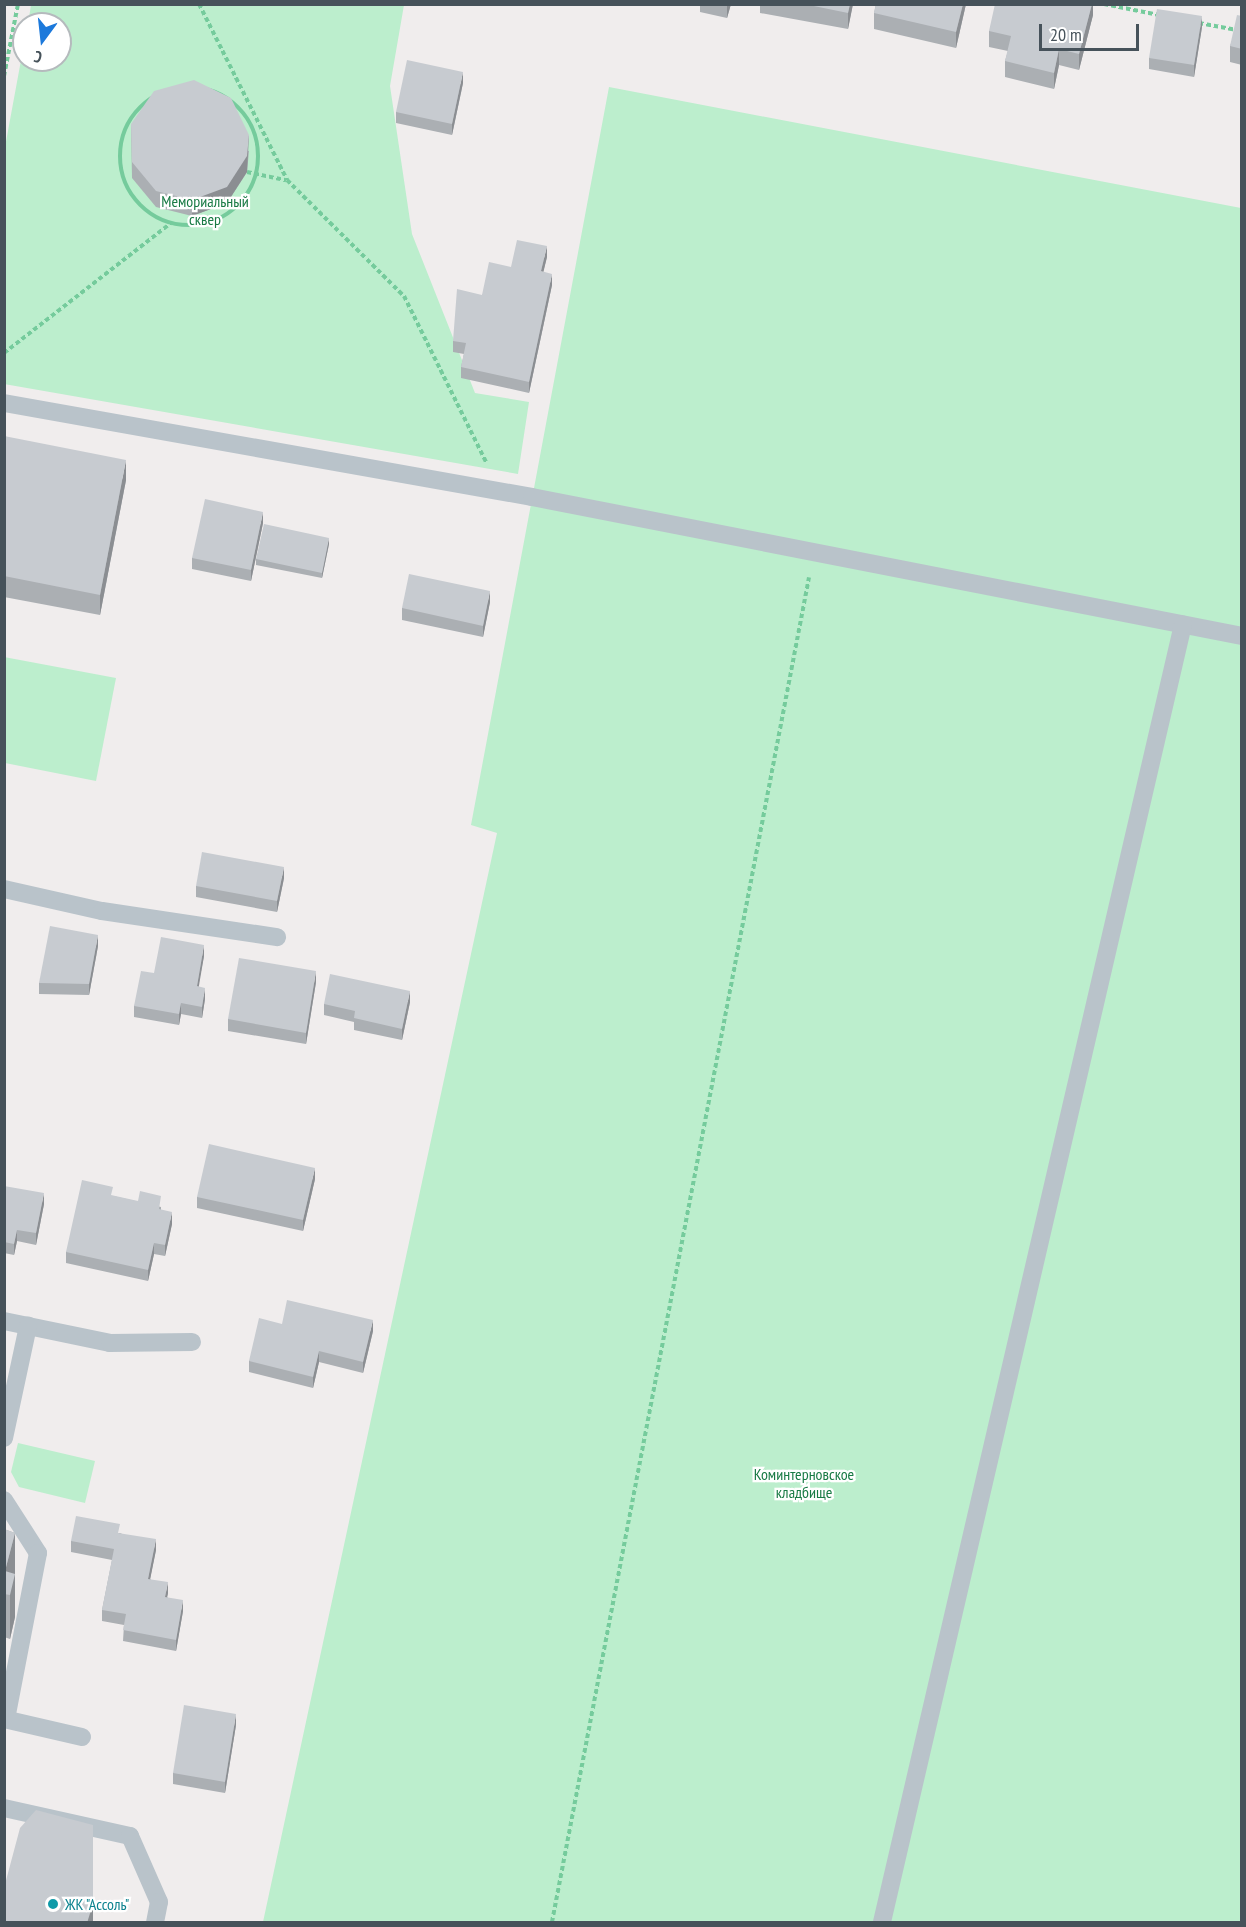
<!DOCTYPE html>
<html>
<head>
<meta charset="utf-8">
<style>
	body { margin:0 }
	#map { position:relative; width:1246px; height:1927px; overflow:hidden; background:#f0eded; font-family:"PT Sans Narrow",sans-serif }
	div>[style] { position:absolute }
	.green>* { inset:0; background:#bceecd }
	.path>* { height:4px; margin-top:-2px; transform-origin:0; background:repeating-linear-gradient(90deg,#75cb9c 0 4.5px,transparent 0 7.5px) }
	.path>.ring { margin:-2px; padding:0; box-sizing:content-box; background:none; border:4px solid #75cb9c; border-radius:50% }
	.lane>* { height:18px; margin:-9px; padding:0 9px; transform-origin:9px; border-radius:9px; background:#b9c3ca }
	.wall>* { inset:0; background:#abafb3 }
	.shaded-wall>* { inset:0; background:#8b8e92 }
	.building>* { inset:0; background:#c7cbd0 }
	.dots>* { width:16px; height:16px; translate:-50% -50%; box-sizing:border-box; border:3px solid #fff; border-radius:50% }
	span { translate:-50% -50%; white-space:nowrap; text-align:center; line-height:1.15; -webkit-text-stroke:4.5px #fff; paint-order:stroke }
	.park-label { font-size:16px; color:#187a44 }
	.culture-label { font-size:16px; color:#0d838f }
	.left { translate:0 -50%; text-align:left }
	.frame { position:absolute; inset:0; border:6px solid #46525a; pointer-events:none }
	.north { position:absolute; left:12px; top:12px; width:60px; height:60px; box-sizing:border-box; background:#fff; border:2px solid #b5babd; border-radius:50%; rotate:195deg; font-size:16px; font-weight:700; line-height:24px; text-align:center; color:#46525a }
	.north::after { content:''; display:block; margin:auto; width:21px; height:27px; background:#1c79db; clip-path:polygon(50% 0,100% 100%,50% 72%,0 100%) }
	.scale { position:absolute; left:1039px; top:24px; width:100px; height:27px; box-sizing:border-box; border:3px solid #46525a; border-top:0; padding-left:8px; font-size:18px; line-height:21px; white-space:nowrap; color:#46525a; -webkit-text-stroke:4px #fff; paint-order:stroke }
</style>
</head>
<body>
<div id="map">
	<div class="green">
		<div style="clip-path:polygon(31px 5px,404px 5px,390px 86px,412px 234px,475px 393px,529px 402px,518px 474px,4px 384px,5px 147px,24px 44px,24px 60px,60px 60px,60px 24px,28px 24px)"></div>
		<div style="clip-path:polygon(609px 87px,1241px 208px,1241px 1922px,263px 1922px,497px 833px,471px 825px)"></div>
		<div style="clip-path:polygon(4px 657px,116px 678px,96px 781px,5px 763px)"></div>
		<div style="clip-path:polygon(18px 1443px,95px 1461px,85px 1503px,19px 1487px,11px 1472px)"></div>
	</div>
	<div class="path">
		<div style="left:199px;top:4px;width:197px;rotate:63.4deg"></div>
		<div style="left:287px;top:180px;width:165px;rotate:44.8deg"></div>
		<div style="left:404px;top:296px;width:187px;rotate:63.7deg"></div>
		<div style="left:1104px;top:4px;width:56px;rotate:11.3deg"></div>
		<div style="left:1199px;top:23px;width:44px;rotate:10.5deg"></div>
		<div style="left:4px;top:76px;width:73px;rotate:-79deg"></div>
		<div class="ring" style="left:120px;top:87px;width:134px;height:134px"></div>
		<div style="left:247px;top:172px;width:40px;rotate:12deg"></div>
		<div style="left:4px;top:353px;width:212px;rotate:-37.9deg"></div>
		<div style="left:552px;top:1922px;width:1369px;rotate:-79.18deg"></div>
	</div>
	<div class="lane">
		<div style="left:4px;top:403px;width:536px;rotate:10.09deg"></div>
		<div style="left:532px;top:497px;width:723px;rotate:11.08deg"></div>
		<div style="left:4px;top:889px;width:100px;rotate:12.7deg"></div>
		<div style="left:102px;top:911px;width:177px;rotate:8.5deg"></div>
		<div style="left:4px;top:1321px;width:108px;rotate:11.7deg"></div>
		<div style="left:110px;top:1343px;width:82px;rotate:-0.7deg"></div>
		<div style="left:4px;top:1438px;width:115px;rotate:-77.9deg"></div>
		<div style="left:4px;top:1500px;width:63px;rotate:57.3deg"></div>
		<div style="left:38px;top:1553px;width:169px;rotate:100.9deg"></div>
		<div style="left:4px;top:1719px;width:80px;rotate:13deg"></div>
		<div style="left:4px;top:1808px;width:129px;rotate:12.5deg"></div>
		<div style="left:130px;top:1836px;width:72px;rotate:66.3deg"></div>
		<div style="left:159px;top:1902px;width:20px;rotate:101deg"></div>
		<div style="left:882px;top:1922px;width:1332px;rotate:-76.94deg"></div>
	</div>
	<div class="wall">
		<div style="clip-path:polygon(700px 4px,731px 4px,727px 18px,700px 12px)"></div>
		<div style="clip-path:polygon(760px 4px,853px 4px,848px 29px,760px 13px)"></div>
		<div style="clip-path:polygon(876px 4px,966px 4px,956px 48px,874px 29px,874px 13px)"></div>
		<div style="clip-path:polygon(1093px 4px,1093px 15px,1079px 70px,1059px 65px,1054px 89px,1005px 77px,1005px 61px,1008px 51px,989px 47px,989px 31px)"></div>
		<div style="clip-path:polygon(1242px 16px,1242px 65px,1230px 62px,1230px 46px)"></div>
		<div style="clip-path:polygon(1202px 27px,1194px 77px,1149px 69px,1149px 58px)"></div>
		<div style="clip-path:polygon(463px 83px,452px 135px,396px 123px,396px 112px)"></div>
		<div style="clip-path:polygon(131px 124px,249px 151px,247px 172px,227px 203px,192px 216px,156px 207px,132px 178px)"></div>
		<div style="clip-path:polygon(547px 257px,543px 272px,552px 285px,529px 393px,461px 378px,461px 367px,464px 354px,453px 352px,453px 341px,482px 295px,511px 267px)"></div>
		<div style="clip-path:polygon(4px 436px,126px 480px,100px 615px,4px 597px)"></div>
		<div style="clip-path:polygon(263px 523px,251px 581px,192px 569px,192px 558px)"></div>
		<div style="clip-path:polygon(329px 544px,322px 578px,256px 565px,256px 559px)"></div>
		<div style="clip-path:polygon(490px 602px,483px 637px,402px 620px,402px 608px)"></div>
		<div style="clip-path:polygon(284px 878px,277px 912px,196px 897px,196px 886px)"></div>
		<div style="clip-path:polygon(98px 946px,89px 995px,39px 994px,39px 983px)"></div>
		<div style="clip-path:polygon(204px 956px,198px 987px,205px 999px,202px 1018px,181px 1014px,179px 1025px,134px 1017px,134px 1006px,154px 973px)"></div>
		<div style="clip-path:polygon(316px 982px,306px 1044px,228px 1031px,228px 1019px)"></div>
		<div style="clip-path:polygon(410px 1002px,402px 1040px,354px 1030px,354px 1022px,324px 1015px,324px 1004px)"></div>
		<div style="clip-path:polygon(315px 1179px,303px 1231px,197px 1208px,197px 1197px)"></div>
		<div style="clip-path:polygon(4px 1186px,44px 1204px,36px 1245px,17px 1241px,14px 1255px,4px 1253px)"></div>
		<div style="clip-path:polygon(113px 1196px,161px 1207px,161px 1210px,172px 1224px,165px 1256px,154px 1254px,148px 1281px,66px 1263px,66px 1252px)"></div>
		<div style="clip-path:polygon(282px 1324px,373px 1331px,363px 1373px,319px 1362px,313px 1388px,249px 1372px,249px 1361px)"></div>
		<div style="clip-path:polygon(4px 1529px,15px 1533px,15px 1617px,10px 1639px,4px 1637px)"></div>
		<div style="clip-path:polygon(120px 1533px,156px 1550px,150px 1579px,168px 1593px,167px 1597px,183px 1611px,176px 1651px,123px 1641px,124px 1625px,102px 1621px,102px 1610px,112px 1560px,71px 1552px,71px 1541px)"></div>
		<div style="clip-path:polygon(236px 1725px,225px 1793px,173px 1784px,173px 1773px)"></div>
	</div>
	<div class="shaded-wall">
		<div style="clip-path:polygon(727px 4px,731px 4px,727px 18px)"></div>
		<div style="clip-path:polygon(850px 4px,853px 4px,848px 29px,848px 13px)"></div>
		<div style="clip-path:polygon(963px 4px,966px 4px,956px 48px,956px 32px)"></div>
		<div style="clip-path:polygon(1092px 4px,1093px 4px,1093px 15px,1079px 70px,1079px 54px)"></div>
		<div style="clip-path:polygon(1202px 16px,1202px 27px,1194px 77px,1194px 65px)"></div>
		<div style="clip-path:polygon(1059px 49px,1059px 65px,1054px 89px,1054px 73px)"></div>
		<div style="clip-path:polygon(463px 72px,463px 83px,452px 135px,452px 124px)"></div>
		<div style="clip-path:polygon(249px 135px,247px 172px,227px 203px,192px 216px,192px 200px)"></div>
		<div style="clip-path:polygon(547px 246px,547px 257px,541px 282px,541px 271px)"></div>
		<div style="clip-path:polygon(552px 274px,552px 285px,529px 393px,529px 382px)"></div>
		<div style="clip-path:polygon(126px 460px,126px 480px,100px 615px,100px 595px)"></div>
		<div style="clip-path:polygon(263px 512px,263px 523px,251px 581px,251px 570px)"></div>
		<div style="clip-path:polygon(329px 538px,329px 544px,322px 578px,322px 573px)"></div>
		<div style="clip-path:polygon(490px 591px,490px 602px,483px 637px,483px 626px)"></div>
		<div style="clip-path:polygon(284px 867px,284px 878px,277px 912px,277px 901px)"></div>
		<div style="clip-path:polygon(98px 935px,98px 946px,89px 995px,89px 984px)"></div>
		<div style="clip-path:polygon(204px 945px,204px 956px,197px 997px,197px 986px)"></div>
		<div style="clip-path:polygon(316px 971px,316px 982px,306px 1044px,306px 1033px)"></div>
		<div style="clip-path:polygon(205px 988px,205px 999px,202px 1018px,202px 1007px)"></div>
		<div style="clip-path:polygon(410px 991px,410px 1002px,402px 1040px,402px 1029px)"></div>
		<div style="clip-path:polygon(181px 1003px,181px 1014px,179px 1025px,179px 1014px)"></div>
		<div style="clip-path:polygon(315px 1168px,315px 1179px,303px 1231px,303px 1220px)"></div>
		<div style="clip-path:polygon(44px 1193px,44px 1204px,36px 1245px,36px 1233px)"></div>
		<div style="clip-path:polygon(172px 1212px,172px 1224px,165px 1256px,165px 1245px)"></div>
		<div style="clip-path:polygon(17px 1230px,17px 1241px,14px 1255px,14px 1244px)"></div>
		<div style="clip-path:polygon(154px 1243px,154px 1254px,148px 1281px,148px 1270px)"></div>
		<div style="clip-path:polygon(373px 1320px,373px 1331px,363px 1373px,363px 1362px)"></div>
		<div style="clip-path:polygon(319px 1351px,319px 1362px,313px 1388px,313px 1377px)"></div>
		<div style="clip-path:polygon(15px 1533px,15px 1617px,10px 1639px,10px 1595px,5px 1571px)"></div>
		<div style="clip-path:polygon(156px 1539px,156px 1550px,148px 1590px,148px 1579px)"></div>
		<div style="clip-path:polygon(168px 1582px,168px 1593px,165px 1608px,165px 1597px)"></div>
		<div style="clip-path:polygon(183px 1600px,183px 1611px,176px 1651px,176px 1640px)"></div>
		<div style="clip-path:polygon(236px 1714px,236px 1725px,225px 1793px,225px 1782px)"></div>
		<div style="clip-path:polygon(93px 1825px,93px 1923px,87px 1923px)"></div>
	</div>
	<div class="building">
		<div style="clip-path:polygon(804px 4px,850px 4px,848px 13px)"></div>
		<div style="clip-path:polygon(876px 4px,963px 4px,956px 32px,874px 13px)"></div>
		<div style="clip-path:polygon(995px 4px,1092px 4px,1079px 54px,1059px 49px,1054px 73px,1005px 61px,1011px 36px,989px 31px)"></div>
		<div style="clip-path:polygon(1157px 9px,1202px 16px,1194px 65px,1149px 58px)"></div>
		<div style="clip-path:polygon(1237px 15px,1242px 16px,1242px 49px,1230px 46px)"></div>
		<div style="clip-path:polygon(407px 60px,463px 72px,452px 124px,396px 112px)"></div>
		<div style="clip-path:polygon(194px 80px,231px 98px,249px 135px,247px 156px,227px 187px,192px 200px,156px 191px,132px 162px,131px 124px,154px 91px)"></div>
		<div style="clip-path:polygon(517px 240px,547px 246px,541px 271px,552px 274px,529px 382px,461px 367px,466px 343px,453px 341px,457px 289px,482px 295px,489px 262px,511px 267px)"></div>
		<div style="clip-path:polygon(4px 436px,126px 460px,100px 595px,4px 576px)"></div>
		<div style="clip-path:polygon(205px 499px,263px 512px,251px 570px,192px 558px)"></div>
		<div style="clip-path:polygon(264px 524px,329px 538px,322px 573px,256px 559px)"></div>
		<div style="clip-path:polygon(409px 574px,490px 591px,483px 626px,402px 608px)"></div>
		<div style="clip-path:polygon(202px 852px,284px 867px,277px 901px,196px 886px)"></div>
		<div style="clip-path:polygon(50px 926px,98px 935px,89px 984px,39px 983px)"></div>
		<div style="clip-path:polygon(161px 937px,204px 945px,197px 986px,205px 988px,202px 1007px,181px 1003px,179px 1014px,134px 1006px,141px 971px,154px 973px)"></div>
		<div style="clip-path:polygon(239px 958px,316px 971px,306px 1033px,228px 1019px)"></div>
		<div style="clip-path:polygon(330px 974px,410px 991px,402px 1029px,354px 1018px,355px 1011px,324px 1004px)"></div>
		<div style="clip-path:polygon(209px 1144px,315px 1168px,303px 1220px,197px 1197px)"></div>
		<div style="clip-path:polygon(82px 1180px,113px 1187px,111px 1195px,138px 1201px,140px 1191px,161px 1196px,159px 1209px,172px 1212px,165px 1245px,154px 1243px,148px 1270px,66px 1252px)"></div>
		<div style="clip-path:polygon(4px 1186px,44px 1193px,36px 1233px,17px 1230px,14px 1244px,4px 1242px)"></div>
		<div style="clip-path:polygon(287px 1300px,373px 1320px,363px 1362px,319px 1351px,313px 1377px,249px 1361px,259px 1318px,282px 1324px)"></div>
		<div style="clip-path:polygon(76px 1516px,120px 1524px,118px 1533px,156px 1539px,148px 1579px,168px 1582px,165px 1597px,183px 1600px,176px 1640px,123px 1630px,126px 1614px,102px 1610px,114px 1549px,71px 1541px)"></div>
		<div style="clip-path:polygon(4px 1529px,15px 1533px,5px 1571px,15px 1574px,10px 1595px,4px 1594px)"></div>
		<div style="clip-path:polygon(184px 1705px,236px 1714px,225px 1782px,173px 1773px)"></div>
		<div style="clip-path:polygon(36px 1810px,93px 1825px,93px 1904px,87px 1923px,4px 1923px,4px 1888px,20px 1828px)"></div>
	</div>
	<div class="dots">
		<div style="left:53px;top:1904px;background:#0f9aa8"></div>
	</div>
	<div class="park-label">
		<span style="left:205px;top:210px">Мемориальный<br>сквер</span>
		<span style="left:804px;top:1483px">Коминтерновское<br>кладбище</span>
	</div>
	<div class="culture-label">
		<span class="left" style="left:65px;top:1904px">ЖК "Ассоль"</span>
	</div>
	<div class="frame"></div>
	<div class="north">С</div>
	<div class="scale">20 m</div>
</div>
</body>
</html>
